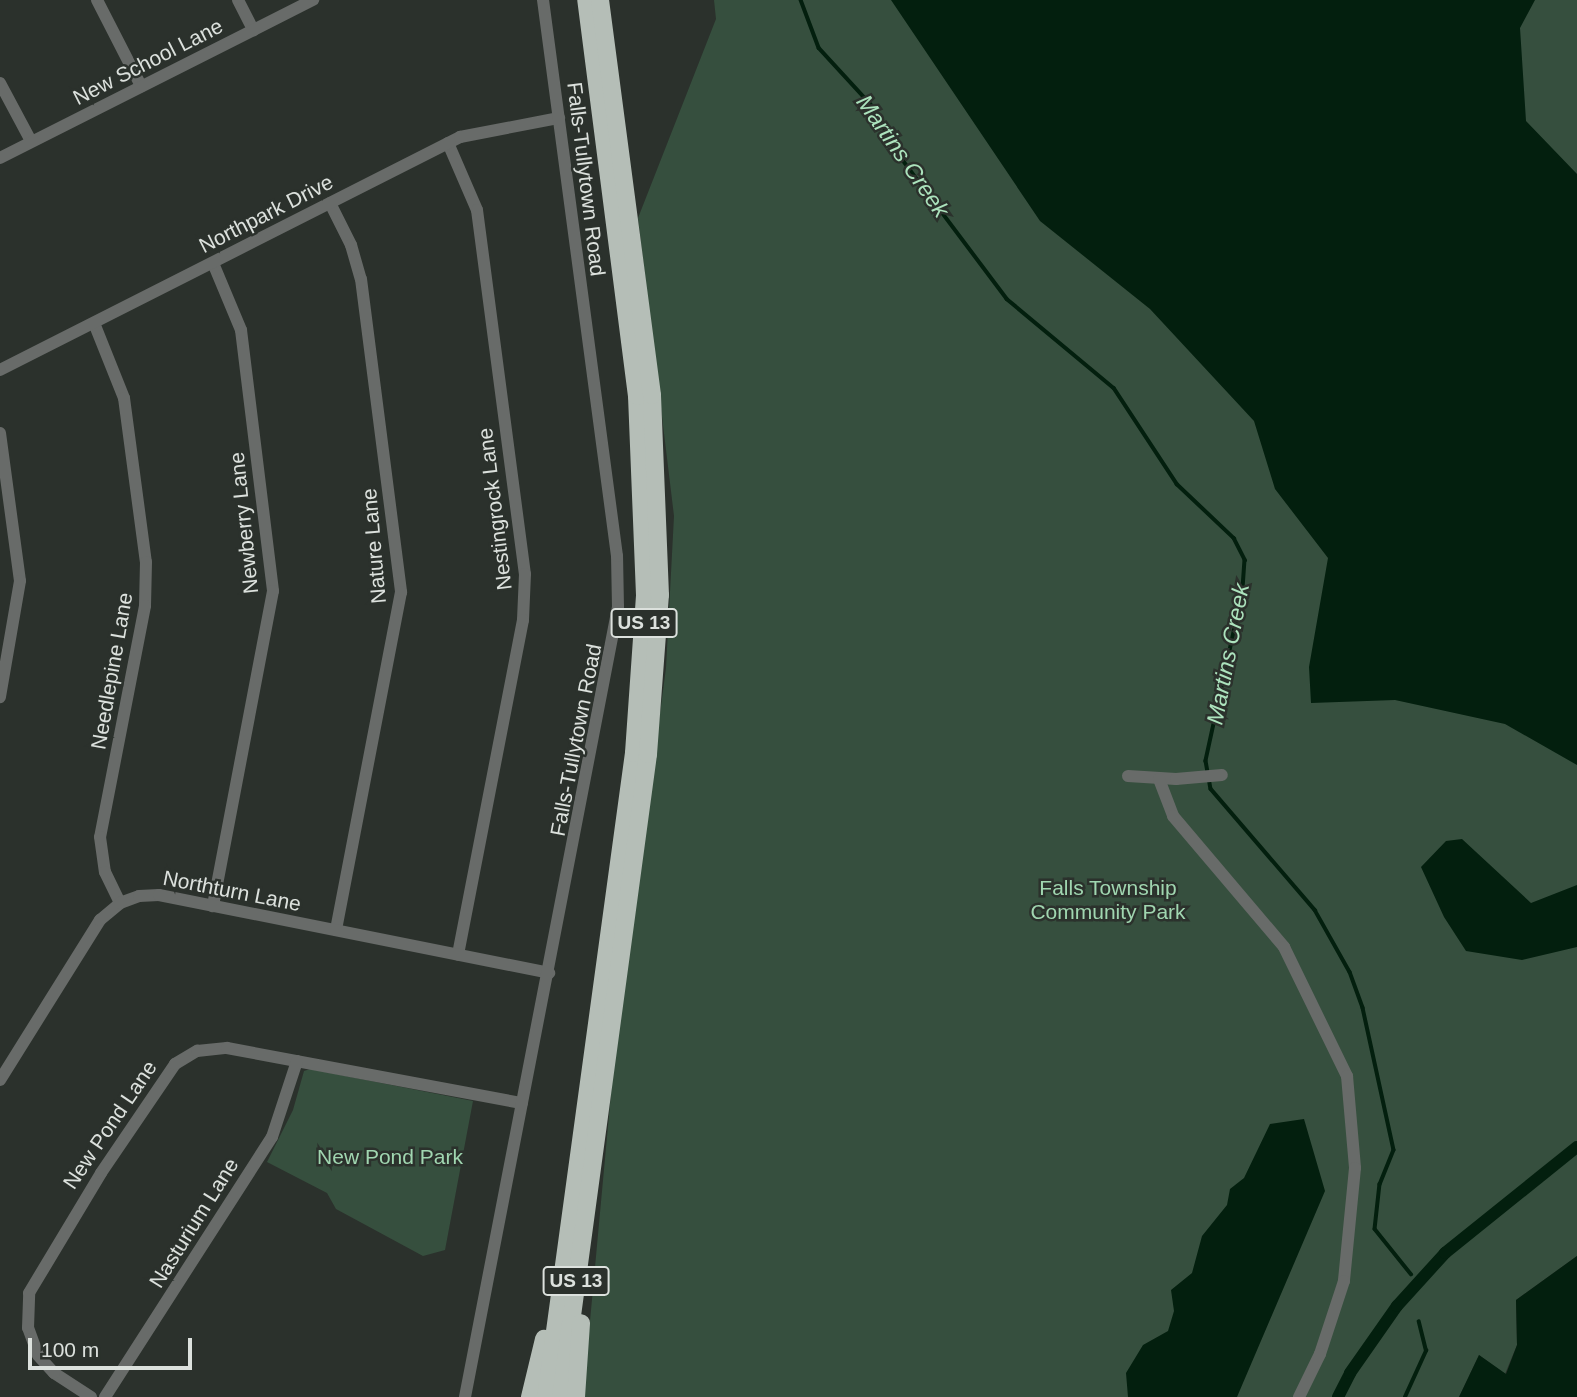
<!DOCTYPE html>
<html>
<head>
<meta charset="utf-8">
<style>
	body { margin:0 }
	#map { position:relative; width:1577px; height:1397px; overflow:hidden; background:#2b312c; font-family:Helvetica,sans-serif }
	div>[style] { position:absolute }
	.green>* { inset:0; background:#364f3e }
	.water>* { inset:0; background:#031f0e }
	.stream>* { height:3.5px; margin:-1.75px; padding:0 1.75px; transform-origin:1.75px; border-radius:1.75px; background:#031f0e }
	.canal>* { height:12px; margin:-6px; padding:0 6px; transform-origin:6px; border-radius:6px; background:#031f0e }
	.minor>* { height:12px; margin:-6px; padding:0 6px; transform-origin:6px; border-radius:6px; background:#686b69 }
	.highway>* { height:18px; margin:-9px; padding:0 9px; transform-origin:9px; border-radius:9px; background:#b5beb7 }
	span { translate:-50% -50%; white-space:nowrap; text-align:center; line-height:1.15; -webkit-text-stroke:5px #2b312c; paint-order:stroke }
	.shield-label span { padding:2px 5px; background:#2b312c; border:2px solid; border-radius:5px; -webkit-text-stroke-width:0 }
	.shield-label { font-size:19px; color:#dce1dd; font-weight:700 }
	.street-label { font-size:21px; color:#dce1dd }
	.park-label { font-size:21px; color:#a0d6b0 }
	.water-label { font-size:23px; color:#ace3bd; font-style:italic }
	.scale { position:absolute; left:28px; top:1338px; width:164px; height:32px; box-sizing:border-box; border:4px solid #dce1dd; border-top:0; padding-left:9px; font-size:21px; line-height:24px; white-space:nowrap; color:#dce1dd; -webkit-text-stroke:5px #2b312c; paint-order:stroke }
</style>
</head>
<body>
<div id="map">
	<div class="green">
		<div style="clip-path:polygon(714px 0,1577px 0,1577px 1256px,1516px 1300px,1517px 1345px,1505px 1374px,1479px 1355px,1459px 1397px,583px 1397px,614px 1061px,666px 668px,674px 516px,638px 218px,716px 19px)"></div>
		<div style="clip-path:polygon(310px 1069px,473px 1101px,445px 1250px,423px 1256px,336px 1209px,327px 1193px,267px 1162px,293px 1110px,304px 1071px)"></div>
	</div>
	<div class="water">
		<div style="clip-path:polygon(891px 0,1535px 0,1520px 28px,1526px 121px,1577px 174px,1577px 765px,1505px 724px,1395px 700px,1311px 703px,1309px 667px,1328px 558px,1275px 489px,1254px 421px,1150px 309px,1040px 221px)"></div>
		<div style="clip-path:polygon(1462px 839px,1531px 903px,1577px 885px,1577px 947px,1522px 960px,1466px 951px,1444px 917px,1421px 867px,1446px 841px)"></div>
		<div style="clip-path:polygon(1304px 1119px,1325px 1191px,1237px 1397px,1128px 1397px,1126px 1373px,1143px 1345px,1168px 1331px,1174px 1311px,1171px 1290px,1192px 1273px,1202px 1236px,1227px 1205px,1230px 1189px,1244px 1178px,1270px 1124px)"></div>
		<div style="clip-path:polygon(1577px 1256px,1577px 1397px,1459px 1397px,1479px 1355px,1506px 1374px,1517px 1345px,1516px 1300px)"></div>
	</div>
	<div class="stream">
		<div style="left:801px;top:0;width:51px;rotate:69.4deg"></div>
		<div style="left:819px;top:48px;width:83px;rotate:47.4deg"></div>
		<div style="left:875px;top:109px;width:47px;rotate:63.4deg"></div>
		<div style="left:896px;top:151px;width:185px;rotate:53.1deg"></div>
		<div style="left:1007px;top:299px;width:139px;rotate:39.8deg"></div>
		<div style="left:1114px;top:388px;width:115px;rotate:56.7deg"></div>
		<div style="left:1177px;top:484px;width:79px;rotate:43.5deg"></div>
		<div style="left:1234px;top:538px;width:25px;rotate:63deg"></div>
		<div style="left:1245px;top:560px;width:31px;rotate:94deg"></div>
		<div style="left:1243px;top:591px;width:174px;rotate:102.3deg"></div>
		<div style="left:1206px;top:761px;width:28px;rotate:80deg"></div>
		<div style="left:1211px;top:789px;width:160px;rotate:49.3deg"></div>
		<div style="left:1315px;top:910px;width:71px;rotate:60.6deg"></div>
		<div style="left:1350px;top:972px;width:38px;rotate:70deg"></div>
		<div style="left:1363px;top:1008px;width:145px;rotate:77.7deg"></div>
		<div style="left:1394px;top:1150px;width:37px;rotate:112deg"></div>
		<div style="left:1380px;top:1184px;width:45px;rotate:96.3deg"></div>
		<div style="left:1375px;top:1229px;width:58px;rotate:51.3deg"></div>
		<div style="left:1405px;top:1397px;width:51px;rotate:-65.5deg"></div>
		<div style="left:1426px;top:1351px;width:30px;rotate:-104deg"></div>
	</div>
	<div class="canal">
		<div style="left:1338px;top:1397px;width:27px;rotate:-63deg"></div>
		<div style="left:1350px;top:1373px;width:82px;rotate:-55deg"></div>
		<div style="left:1397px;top:1306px;width:72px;rotate:-47.8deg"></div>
		<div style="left:1445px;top:1253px;width:169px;rotate:-38.8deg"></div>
	</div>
	<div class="minor">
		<div style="left:97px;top:0;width:97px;rotate:62.9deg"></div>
		<div style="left:238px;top:0;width:34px;rotate:63deg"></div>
		<div style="left:0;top:83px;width:66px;rotate:61.9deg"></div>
		<div style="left:448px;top:143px;width:73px;rotate:66.6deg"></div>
		<div style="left:477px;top:210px;width:367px;rotate:82.5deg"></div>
		<div style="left:525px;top:574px;width:46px;rotate:92.5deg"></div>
		<div style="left:523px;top:620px;width:341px;rotate:101deg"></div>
		<div style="left:0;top:158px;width:351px;rotate:-26.8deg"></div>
		<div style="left:330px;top:203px;width:47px;rotate:63.4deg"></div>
		<div style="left:351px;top:245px;width:35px;rotate:74deg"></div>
		<div style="left:361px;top:279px;width:316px;rotate:82.7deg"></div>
		<div style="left:401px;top:592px;width:344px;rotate:100.9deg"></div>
		<div style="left:213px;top:263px;width:73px;rotate:67.3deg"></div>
		<div style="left:241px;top:330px;width:263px;rotate:83deg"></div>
		<div style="left:273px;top:591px;width:321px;rotate:100.8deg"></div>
		<div style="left:94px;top:323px;width:81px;rotate:68.2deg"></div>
		<div style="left:124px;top:398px;width:165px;rotate:82.4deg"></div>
		<div style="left:146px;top:562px;width:44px;rotate:91.3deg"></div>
		<div style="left:145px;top:606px;width:235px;rotate:101deg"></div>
		<div style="left:100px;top:837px;width:35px;rotate:82deg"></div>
		<div style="left:105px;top:872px;width:34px;rotate:64deg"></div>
		<div style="left:0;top:370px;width:516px;rotate:-26.86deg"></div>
		<div style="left:460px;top:137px;width:101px;rotate:-10.9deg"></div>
		<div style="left:0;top:433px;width:149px;rotate:82.3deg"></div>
		<div style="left:20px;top:581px;width:118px;rotate:99.8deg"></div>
		<div style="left:1128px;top:776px;width:48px;rotate:3.6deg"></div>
		<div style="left:1176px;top:779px;width:46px;rotate:-5deg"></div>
		<div style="left:1159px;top:779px;width:40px;rotate:69deg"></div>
		<div style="left:1173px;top:816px;width:172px;rotate:49.7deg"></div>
		<div style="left:1284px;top:947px;width:144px;rotate:64deg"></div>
		<div style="left:1347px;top:1076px;width:92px;rotate:85deg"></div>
		<div style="left:1355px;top:1168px;width:114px;rotate:95.6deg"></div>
		<div style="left:1344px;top:1281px;width:77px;rotate:108.2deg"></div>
		<div style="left:1320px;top:1354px;width:48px;rotate:116deg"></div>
		<div style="left:0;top:1080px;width:189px;rotate:-58deg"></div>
		<div style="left:100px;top:920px;width:26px;rotate:-40deg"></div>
		<div style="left:120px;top:903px;width:20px;rotate:-20deg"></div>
		<div style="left:139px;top:896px;width:20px;rotate:-3deg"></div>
		<div style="left:159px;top:895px;width:398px;rotate:11.3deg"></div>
		<div style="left:91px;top:1397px;width:44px;rotate:-147deg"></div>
		<div style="left:54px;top:1373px;width:24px;rotate:-132deg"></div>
		<div style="left:38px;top:1355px;width:29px;rotate:-110deg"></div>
		<div style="left:28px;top:1328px;width:35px;rotate:-88deg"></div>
		<div style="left:29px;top:1293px;width:140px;rotate:-59deg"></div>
		<div style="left:101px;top:1173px;width:132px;rotate:-55.8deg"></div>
		<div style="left:175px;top:1064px;width:26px;rotate:-31deg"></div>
		<div style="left:197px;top:1051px;width:30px;rotate:-6deg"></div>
		<div style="left:227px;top:1048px;width:300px;rotate:10.6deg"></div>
		<div style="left:105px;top:1397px;width:309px;rotate:-57.3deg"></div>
		<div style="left:272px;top:1137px;width:80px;rotate:-71.8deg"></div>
		<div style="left:465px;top:1397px;width:805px;rotate:-79.04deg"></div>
		<div style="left:618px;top:607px;width:51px;rotate:-91.1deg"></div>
		<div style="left:617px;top:556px;width:561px;rotate:-97.58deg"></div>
	</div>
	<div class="highway">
		<div style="left:530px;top:1397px;width:60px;rotate:-76.4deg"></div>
		<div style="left:546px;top:1397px;width:650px;rotate:-82.22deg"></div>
		<div style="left:634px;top:753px;width:158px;rotate:-86deg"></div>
		<div style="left:645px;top:595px;width:199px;rotate:-92.3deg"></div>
		<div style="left:637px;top:396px;width:399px;rotate:-97.3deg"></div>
		<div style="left:561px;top:1397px;width:649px;rotate:-82.29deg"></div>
		<div style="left:648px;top:754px;width:159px;rotate:-85.7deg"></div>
		<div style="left:660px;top:595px;width:200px;rotate:-92.3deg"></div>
		<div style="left:652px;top:395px;width:398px;rotate:-97.5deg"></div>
		<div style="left:576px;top:1397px;width:74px;rotate:-86.1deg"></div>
	</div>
	<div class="shield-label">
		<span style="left:644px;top:623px">US 13</span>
		<span style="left:576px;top:1281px">US 13</span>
	</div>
	<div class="street-label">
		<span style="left:148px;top:62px;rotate:-27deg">New School Lane</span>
		<span style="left:586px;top:179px;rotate:83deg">Falls-Tullytown Road</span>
		<span style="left:266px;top:214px;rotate:-27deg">Northpark Drive</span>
		<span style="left:495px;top:509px;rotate:-97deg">Nestingrock Lane</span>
		<span style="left:244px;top:523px;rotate:-96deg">Newberry Lane</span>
		<span style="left:374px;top:546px;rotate:-95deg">Nature Lane</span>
		<span style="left:112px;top:671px;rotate:-80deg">Needlepine Lane</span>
		<span style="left:576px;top:740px;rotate:-79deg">Falls-Tullytown Road</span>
		<span style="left:232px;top:891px;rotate:11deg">Northturn Lane</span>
		<span style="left:110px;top:1125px;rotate:-56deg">New Pond Lane</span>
		<span style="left:194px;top:1223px;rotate:-58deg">Nasturium Lane</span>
	</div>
	<div class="park-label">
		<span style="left:1108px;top:900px">Falls Township<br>Community Park</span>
		<span style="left:390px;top:1157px">New Pond Park</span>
	</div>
	<div class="water-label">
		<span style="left:903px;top:156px;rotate:55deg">Martins Creek</span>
		<span style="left:1228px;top:654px;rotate:-79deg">Martins Creek</span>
	</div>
	<div class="scale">100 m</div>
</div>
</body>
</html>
